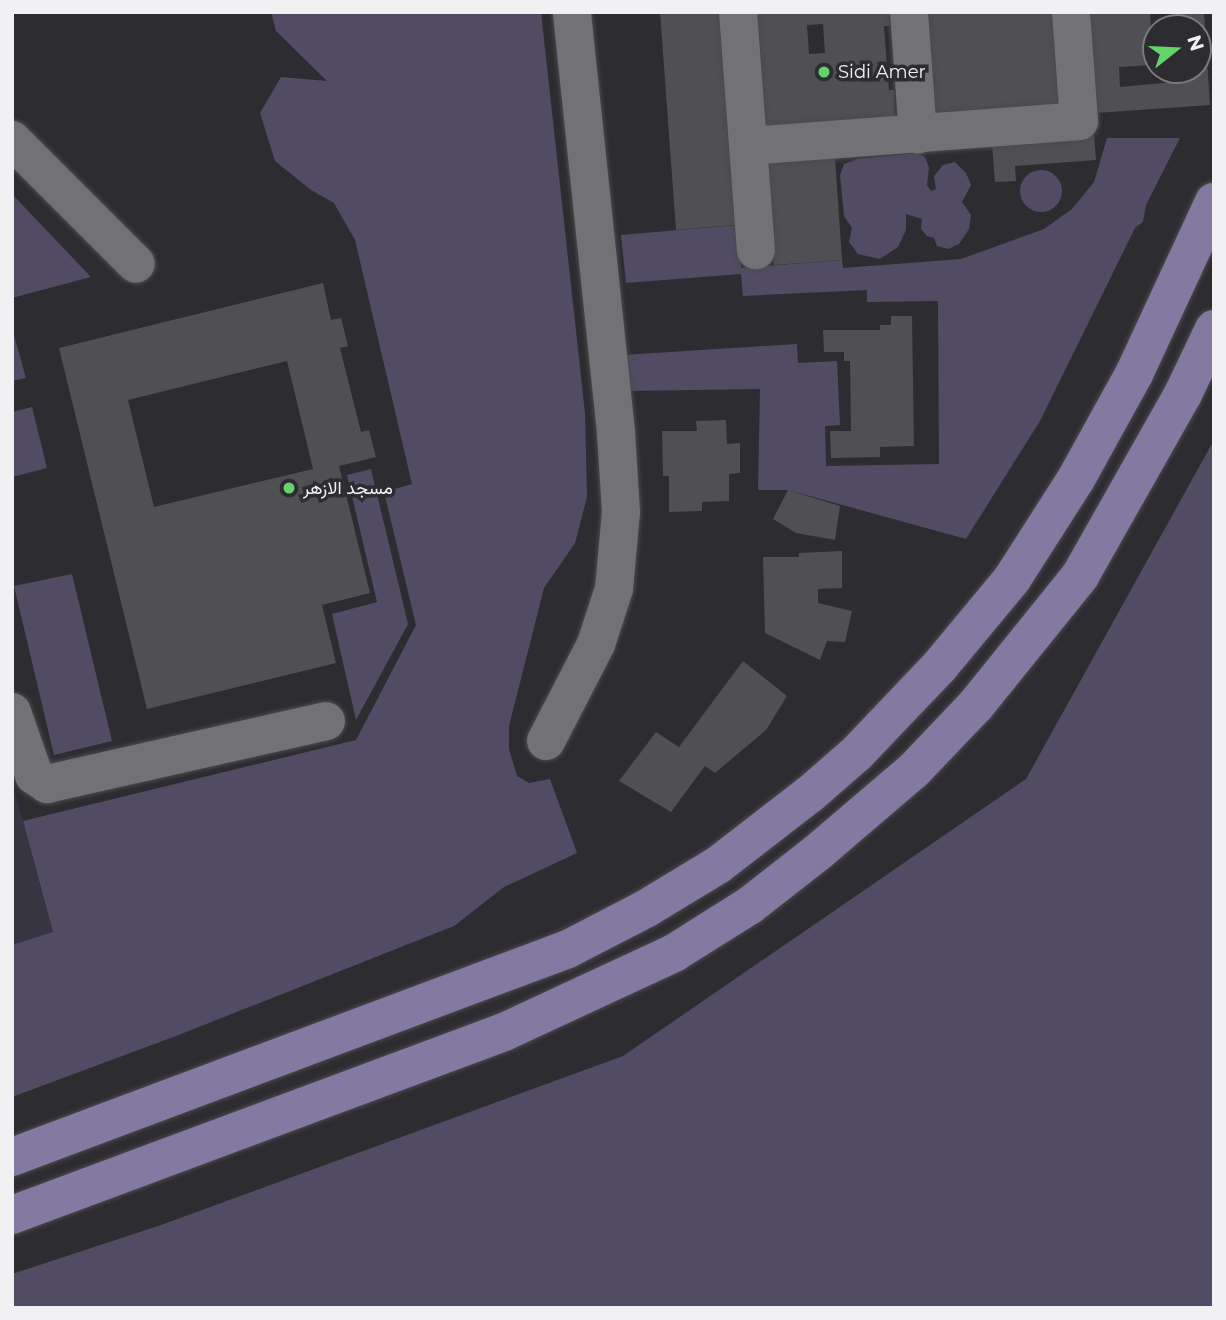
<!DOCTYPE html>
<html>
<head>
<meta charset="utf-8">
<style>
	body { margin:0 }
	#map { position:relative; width:1226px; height:1320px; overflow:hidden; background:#2d2c30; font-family:Montserrat,Vazirmatn,sans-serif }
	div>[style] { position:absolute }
	.built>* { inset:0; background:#37353f }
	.green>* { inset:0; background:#514c64 }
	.round { border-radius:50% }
	.building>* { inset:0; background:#504f53 }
	.roads { filter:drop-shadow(0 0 2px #4a4a4d) drop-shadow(0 0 2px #4a4a4d) }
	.minor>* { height:38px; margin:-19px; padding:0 19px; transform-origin:19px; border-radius:19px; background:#727176 }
	.major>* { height:38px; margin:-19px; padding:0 19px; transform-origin:19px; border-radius:19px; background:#8379a1 }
	.dots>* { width:19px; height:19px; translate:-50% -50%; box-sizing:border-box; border:4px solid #2d2c30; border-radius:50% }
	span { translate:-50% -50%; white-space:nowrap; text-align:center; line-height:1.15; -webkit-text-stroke:7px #2d2c30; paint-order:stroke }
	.poi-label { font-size:18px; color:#f1f0f3 }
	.left { translate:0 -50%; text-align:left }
	.frame { position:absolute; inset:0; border:14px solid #f1f0f3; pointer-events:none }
	.north { position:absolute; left:1142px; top:14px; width:70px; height:70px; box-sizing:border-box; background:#2d2c30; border:2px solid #7b7a7e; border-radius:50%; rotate:72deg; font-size:19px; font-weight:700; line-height:28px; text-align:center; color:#f1f0f3 }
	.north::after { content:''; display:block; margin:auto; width:24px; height:32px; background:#62d469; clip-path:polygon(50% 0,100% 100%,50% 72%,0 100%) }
</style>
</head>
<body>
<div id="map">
	<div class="built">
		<div style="clip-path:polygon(12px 781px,53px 933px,12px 945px)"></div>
	</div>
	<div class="green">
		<div style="clip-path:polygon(271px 12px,541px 12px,585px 413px,587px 497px,575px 543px,544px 588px,509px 726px,509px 749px,517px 776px,529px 783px,550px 779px,577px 853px,504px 887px,454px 926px,176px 1036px,12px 1097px,12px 945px,53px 932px,23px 821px,356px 740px,416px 625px,384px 492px,412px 484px,355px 240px,334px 203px,311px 190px,275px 161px,260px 113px,281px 77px,327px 81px,276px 31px)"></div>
		<div style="clip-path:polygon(1107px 138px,1180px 138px,1146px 205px,1143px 222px,1135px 228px,1040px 421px,966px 539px,788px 490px,758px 490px,760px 389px,628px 391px,623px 355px,797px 344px,798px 363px,837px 361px,840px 425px,825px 426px,826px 466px,939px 464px,938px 301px,867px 302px,867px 290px,743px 296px,741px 274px,626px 283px,621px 235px,737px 225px,741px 268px,842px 260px,843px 268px,961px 259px,1044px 229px,1072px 209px,1094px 182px)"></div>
		<div style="clip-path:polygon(917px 153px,925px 157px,929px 168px,927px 185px,931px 191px,936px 189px,934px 176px,943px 165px,955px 162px,966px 173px,971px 185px,962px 202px,971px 215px,969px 229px,959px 244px,948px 249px,937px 246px,934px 238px,927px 236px,921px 229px,922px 219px,906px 214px,906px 230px,898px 247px,880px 259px,858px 254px,849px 242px,852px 228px,844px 216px,840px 175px,844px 164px,857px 159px)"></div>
		<div class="round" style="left:1020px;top:170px;width:42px;height:42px"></div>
		<div style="clip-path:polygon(12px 194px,91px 277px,12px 298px)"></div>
		<div style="clip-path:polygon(12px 328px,26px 378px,12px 381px)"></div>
		<div style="clip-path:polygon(32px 407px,47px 468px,12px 477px,12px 412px)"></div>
		<div style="clip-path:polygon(1214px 440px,1214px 1308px,12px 1308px,12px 1274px,161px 1225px,623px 1056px,1026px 779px)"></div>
		<div style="clip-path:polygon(371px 469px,408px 624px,356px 720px,332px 614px,377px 602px,347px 475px)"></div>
		<div style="clip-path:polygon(72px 574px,112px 741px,54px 755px,14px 586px)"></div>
	</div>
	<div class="building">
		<div style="clip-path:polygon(660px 12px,728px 12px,745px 224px,676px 230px)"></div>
		<div style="clip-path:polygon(evenodd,757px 12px,889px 12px,890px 26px,884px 26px,889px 90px,894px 90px,895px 121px,763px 131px,757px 12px,823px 24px,825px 53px,809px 54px,807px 25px,823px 24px)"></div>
		<div style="clip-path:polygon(927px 12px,1054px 12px,1060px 109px,935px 116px)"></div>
		<div style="clip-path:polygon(1089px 12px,1150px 12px,1153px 65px,1119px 67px,1120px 87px,1175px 82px,1174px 70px,1198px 70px,1198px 28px,1177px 28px,1176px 12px,1204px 12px,1210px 105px,1096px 113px)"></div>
		<div style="clip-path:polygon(1094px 135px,1096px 160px,1015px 166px,1016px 181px,995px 182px,992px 144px)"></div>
		<div style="clip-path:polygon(835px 158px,842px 260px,774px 265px,766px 162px)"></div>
		<div style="clip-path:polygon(evenodd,323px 283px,331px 320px,341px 318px,348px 346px,340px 348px,361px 432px,369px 430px,376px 457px,339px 466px,370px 593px,322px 605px,336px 663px,147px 709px,59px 348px,323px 283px,287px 361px,313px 469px,154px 507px,128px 400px,287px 361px)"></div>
		<div style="clip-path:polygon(891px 316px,912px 316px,914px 446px,880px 447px,880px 457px,831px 458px,830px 431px,851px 431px,850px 361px,844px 361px,844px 352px,824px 352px,823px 330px,880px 330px,880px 325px,891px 325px)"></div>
		<div style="clip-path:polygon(726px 420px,727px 444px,740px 443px,740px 473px,729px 474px,729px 501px,702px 502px,702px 511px,669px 512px,669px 476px,663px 476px,662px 431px,697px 431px,696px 421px)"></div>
		<div style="clip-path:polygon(788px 490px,840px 506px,835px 540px,796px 533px,773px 519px)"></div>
		<div style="clip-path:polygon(842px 551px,842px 588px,818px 589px,818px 603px,852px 611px,845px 642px,827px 641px,820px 660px,765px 633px,763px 557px,799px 557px,799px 553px)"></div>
		<div style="clip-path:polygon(743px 661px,787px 696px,766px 730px,715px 773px,705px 766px,671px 812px,619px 781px,656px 732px,679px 747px)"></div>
	</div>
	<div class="roads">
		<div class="minor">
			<div style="left:738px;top:12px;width:239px;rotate:85.7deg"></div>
			<div style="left:909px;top:12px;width:123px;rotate:85.8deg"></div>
			<div style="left:12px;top:140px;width:175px;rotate:45deg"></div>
			<div style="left:749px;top:146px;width:331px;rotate:-4.3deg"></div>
			<div style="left:1079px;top:121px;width:109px;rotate:-94.2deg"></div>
			<div style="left:12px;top:712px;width:67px;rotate:70.8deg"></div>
			<div style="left:34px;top:775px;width:16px;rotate:35deg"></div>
			<div style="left:47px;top:784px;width:286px;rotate:-12.7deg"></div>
			<div style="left:546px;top:741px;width:109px;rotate:-62.7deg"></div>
			<div style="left:596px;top:644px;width:58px;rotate:-71.9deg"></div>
			<div style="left:614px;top:589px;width:77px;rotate:-84.8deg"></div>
			<div style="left:621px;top:512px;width:80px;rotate:-93.6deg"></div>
			<div style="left:616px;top:432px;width:422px;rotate:-96deg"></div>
		</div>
		<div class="major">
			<div style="left:12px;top:1157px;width:594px;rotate:-20.51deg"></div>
			<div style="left:568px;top:949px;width:89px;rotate:-27.4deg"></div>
			<div style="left:647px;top:908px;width:83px;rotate:-31.2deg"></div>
			<div style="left:718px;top:865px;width:116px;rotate:-37.7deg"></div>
			<div style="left:810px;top:794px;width:62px;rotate:-41.1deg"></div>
			<div style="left:857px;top:753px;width:119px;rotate:-46.4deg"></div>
			<div style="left:939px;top:667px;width:114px;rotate:-50.3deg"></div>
			<div style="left:1012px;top:579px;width:119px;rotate:-57.4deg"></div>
			<div style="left:1076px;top:479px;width:120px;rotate:-61.1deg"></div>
			<div style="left:1134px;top:374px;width:190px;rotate:-65.1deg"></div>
			<div style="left:12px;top:1215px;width:525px;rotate:-20.4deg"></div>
			<div style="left:504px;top:1032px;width:187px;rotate:-24.9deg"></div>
			<div style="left:674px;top:953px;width:89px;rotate:-32.1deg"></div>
			<div style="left:749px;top:906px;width:88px;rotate:-38deg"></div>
			<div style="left:818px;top:852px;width:126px;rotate:-40.5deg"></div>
			<div style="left:914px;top:770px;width:90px;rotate:-46.4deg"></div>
			<div style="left:976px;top:705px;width:166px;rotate:-51.1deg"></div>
			<div style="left:1080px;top:576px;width:209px;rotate:-60.5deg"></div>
			<div style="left:1183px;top:394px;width:72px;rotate:-64.5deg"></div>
		</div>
	</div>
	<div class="dots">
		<div style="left:824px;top:72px;background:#62d469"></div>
		<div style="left:289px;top:488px;background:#62d469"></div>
	</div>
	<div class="poi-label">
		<span class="left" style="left:838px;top:72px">Sidi Amer</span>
		<span class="left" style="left:303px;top:488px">مسجد الازهر</span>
	</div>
	<div class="frame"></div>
	<div class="north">N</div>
</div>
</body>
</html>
